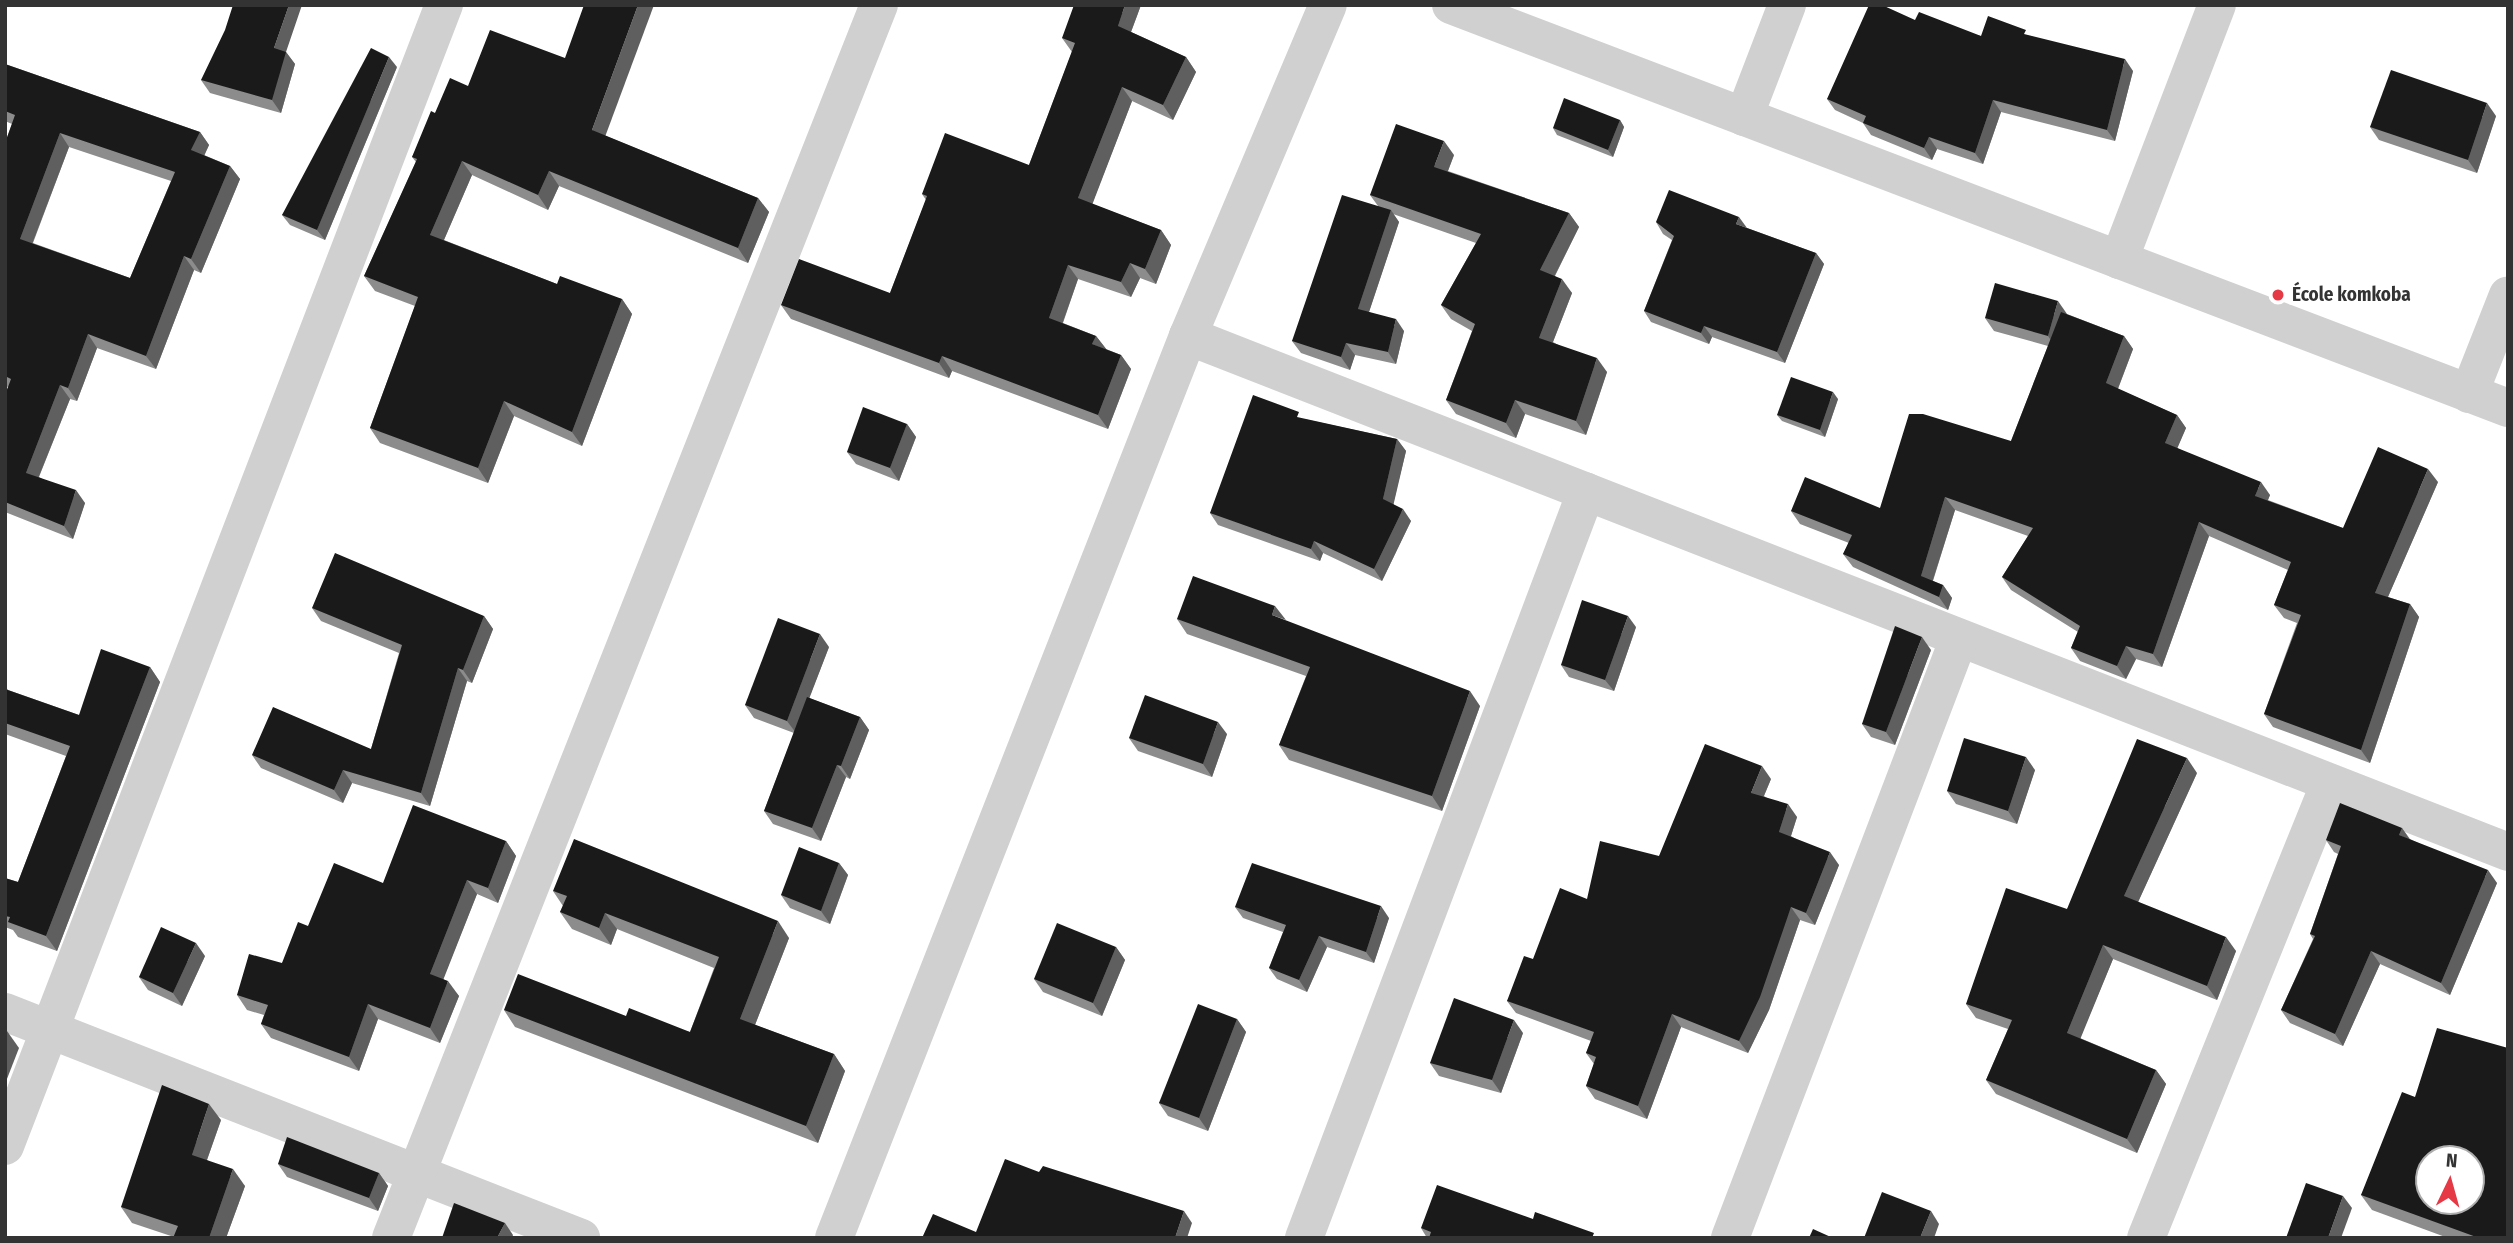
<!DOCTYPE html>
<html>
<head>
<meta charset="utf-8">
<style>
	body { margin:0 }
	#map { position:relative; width:2513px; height:1243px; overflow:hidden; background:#fff; font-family:"Fira Sans Condensed",sans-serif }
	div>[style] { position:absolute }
	.minor>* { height:38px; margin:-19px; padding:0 19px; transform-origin:19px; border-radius:19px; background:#d0d0d0 }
	.wall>* { inset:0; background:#8c8c8c }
	.shaded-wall>* { inset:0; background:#5f5f5f }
	.building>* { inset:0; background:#1a1a1a }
	.dots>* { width:19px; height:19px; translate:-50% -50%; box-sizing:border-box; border:4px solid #fff; border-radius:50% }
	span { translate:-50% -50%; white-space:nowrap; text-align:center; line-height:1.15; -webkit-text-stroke:7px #fff; paint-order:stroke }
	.poi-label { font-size:19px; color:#333; font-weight:700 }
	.left { translate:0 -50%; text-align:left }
	.frame { position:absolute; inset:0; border:7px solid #333; pointer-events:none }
	.north { position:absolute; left:2415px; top:1145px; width:70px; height:70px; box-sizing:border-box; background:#fff; border:2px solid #adadad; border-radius:50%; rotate:5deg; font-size:19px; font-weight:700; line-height:28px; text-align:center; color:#333 }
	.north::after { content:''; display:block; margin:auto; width:24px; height:32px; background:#e63946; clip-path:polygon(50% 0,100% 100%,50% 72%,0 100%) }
</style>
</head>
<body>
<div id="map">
	<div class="minor">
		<div style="left:1451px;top:5px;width:1131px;rotate:20.87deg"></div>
		<div style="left:1744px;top:117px;width:120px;rotate:-69deg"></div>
		<div style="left:2119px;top:260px;width:273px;rotate:-69deg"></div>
		<div style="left:1188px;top:336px;width:1417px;rotate:21.35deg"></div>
		<div style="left:2469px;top:394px;width:106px;rotate:-68.5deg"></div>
		<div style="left:5px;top:1012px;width:619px;rotate:21.42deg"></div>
		<div style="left:5px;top:1146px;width:1223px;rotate:-68.96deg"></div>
		<div style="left:391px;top:1238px;width:1326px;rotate:-68.41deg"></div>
		<div style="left:834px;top:1238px;width:969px;rotate:-68.57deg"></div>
		<div style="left:1188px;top:336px;width:359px;rotate:-67.1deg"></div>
		<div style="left:1304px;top:1238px;width:798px;rotate:-69.29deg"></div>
		<div style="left:1730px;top:1238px;width:642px;rotate:-69.11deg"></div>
		<div style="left:2146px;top:1238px;width:491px;rotate:-68deg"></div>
	</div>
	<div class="wall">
		<div style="clip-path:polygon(1141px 5px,1131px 32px,1186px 57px,1196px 72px,1173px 120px,1132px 101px,1092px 204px,1161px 230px,1171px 245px,1156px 284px,1140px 278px,1131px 297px,1078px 279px,1063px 323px,1096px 336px,1106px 349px,1121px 355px,1131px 369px,1108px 429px,952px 371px,949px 378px,791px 319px,781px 305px,890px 293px,926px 200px,922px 194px,1029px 165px,1072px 52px,1062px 38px)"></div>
		<div style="clip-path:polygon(1915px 20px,1981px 36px,2030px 36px,2133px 71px,2115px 141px,2001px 112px,1983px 164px,1937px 149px,1932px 160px,1871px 135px,1863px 123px,1835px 110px,1827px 99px)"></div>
		<div style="clip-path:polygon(286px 52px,295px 64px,281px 113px,210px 93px,201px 80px)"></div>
		<div style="clip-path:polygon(evenodd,5px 64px,200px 132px,209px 145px,204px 155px,230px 166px,240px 179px,201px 273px,194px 270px,156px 369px,97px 348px,77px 401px,70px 399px,39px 477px,85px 503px,73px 539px,5px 512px,5px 395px,8px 387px,5px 386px,5px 143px,12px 124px,5px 121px,5px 64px,69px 147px,171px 181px,130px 278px,33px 243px,69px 147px)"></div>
		<div style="clip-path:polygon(397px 67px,325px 240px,290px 225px,282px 215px)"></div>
		<div style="clip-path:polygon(468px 86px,606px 136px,758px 198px,769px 212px,748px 263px,559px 186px,548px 210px,472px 175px,444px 240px,557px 284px,622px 299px,632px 314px,582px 446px,514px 416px,488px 483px,380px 443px,370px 428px,415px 306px,375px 291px,364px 276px,416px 162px,412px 157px,435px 113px)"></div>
		<div style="clip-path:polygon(2496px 116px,2477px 173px,2379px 140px,2370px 127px)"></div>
		<div style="clip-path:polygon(1620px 120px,1624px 127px,1613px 157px,1557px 135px,1553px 128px)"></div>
		<div style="clip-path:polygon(1454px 155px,1448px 171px,1569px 213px,1579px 227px,1555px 276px,1572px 293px,1553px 342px,1607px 372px,1586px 435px,1525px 414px,1516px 438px,1456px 414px,1446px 400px,1472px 331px,1451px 319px,1441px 305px,1476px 243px,1393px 214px,1399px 222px,1369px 312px,1404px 331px,1396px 364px,1355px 355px,1350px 370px,1301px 353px,1292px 341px,1378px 206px,1370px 195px)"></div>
		<div style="clip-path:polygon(1656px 222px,1747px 228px,1816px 253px,1824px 264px,1785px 363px,1712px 337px,1709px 344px,1651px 322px,1644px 311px,1672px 240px,1663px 234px)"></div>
		<div style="clip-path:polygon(2067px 314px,2124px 336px,2133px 349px,2118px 389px,2177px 415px,2186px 428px,2177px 448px,2270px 495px,2268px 500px,2343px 528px,2438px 482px,2388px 597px,2410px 604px,2419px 617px,2370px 763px,2273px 727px,2264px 714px,2297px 623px,2284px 618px,2274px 605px,2288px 570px,2209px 536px,2162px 667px,2136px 659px,2126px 679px,2080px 661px,2071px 648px,2078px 632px,2011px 590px,2002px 577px,2028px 536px,1955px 510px,1933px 581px,1943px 585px,1952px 598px,1948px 610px,1853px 567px,1843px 554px,1849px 543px,1800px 524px,1791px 511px,1880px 508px,2011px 441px,2048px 346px,1994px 331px,1985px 318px)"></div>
		<div style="clip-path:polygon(1838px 399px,1825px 437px,1782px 421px,1777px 415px)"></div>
		<div style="clip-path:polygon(1304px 419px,1397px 439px,1406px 451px,1393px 504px,1411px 521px,1382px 581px,1323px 553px,1320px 561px,1218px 525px,1210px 513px)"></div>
		<div style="clip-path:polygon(907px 424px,916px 437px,899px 481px,856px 464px,847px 452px)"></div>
		<div style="clip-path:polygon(312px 608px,484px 616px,493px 629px,472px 683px,467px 681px,430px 806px,352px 783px,343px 803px,261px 768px,252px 755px,371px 749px,399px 653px,321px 621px)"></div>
		<div style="clip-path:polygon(1177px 619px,1286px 621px,1480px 706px,1442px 811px,1289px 760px,1279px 745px,1306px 676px,1187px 634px)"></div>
		<div style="clip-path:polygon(1636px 627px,1614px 691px,1569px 677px,1561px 665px)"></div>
		<div style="clip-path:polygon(829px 647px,809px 698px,860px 717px,869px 730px,850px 779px,846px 777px,821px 841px,773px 824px,764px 811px,794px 733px,754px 718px,745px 705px)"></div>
		<div style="clip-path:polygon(1931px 650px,1895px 745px,1871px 737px,1862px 724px)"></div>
		<div style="clip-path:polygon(150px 667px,160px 682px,57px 951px,18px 937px,13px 930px,5px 927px,5px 878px,18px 882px,66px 756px,5px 734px,5px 686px,8px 690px,79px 715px)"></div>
		<div style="clip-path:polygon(1227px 734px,1212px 777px,1138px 751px,1129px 738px)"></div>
		<div style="clip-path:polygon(2035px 770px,2017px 824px,1956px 804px,1947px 791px)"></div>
		<div style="clip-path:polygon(2197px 773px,2138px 902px,2236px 951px,2217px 1000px,2113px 959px,2080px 1038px,2156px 1070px,2166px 1084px,2137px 1153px,1996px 1094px,1986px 1080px,2008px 1029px,1976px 1018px,1966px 1004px,2067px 909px)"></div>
		<div style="clip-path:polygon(1771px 779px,1764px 796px,1797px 817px,1791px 836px,1839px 865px,1815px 925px,1800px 920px,1769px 1010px,1748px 1053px,1681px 1027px,1647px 1119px,1595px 1099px,1586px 1086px,1594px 1064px,1586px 1053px,1591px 1041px,1516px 1013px,1507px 1001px,1533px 959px,1659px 856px)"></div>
		<div style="clip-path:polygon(2402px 828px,2410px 839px,2497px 883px,2450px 995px,2380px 964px,2343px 1046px,2290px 1023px,2281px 1010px,2313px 939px,2310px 934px,2338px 854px,2334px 852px,2326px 840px)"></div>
		<div style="clip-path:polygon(506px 841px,516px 856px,498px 903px,477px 894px,443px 979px,459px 996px,440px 1043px,378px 1019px,359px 1071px,271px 1038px,261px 1024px,264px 1015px,247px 1010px,237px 995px,282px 963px,308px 926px,383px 883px)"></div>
		<div style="clip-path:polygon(839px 863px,848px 875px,830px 924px,790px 908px,781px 895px)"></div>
		<div style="clip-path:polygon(553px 891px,789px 938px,755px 1025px,834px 1054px,845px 1071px,818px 1143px,515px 1027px,504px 1010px,626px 1016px,690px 1032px,714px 968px,617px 929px,611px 945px,572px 929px,560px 912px,563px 906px)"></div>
		<div style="clip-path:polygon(1235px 907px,1389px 918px,1374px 963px,1327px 947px,1307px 992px,1277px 979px,1269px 968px,1283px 932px,1243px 918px)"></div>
		<div style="clip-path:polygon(1116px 947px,1125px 960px,1102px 1016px,1043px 992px,1034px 979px)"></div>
		<div style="clip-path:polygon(205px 956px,182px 1006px,148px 990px,139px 977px)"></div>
		<div style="clip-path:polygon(1237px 1019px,1246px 1032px,1208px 1131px,1168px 1116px,1159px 1103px)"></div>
		<div style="clip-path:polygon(1523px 1033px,1501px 1093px,1439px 1076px,1430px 1063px)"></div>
		<div style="clip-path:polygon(2415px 1097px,2508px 1238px,2448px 1238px,2372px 1210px,2361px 1195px)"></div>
		<div style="clip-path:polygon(221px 1120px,207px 1160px,245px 1186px,226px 1238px,173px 1238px,174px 1237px,132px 1223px,121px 1207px)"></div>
		<div style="clip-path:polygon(278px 1164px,379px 1173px,388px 1186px,378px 1211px,287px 1177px)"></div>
		<div style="clip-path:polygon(1533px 1219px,1597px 1238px,1427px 1238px,1421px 1228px)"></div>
	</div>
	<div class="shaded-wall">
		<div style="clip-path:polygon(289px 5px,302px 5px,286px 52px,295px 64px,281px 113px,272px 100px,274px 48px)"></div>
		<div style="clip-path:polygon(638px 5px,654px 5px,602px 145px,592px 130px)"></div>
		<div style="clip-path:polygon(1125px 5px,1141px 5px,1128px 40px,1118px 26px)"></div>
		<div style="clip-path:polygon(389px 57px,397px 67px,325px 240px,317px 230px)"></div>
		<div style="clip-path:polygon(1186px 57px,1196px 72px,1173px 120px,1163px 105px)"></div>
		<div style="clip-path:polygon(2125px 59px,2133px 71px,2115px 141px,2107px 130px)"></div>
		<div style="clip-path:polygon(1122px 87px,1132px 101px,1089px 213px,1078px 198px)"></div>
		<div style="clip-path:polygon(1993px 100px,2001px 112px,1983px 164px,1975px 153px)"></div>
		<div style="clip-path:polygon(2487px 103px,2496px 116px,2477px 173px,2468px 160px)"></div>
		<div style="clip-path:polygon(1620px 120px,1624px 127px,1613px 157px,1608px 150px)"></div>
		<div style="clip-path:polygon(200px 132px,209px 145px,201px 163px,191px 150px)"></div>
		<div style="clip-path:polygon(60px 133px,69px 147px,29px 252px,20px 239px)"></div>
		<div style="clip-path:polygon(1929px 137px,1937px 149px,1932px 160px,1924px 148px)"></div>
		<div style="clip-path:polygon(1444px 141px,1454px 155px,1444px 181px,1434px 167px)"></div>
		<div style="clip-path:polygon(462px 161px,472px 175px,440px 249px,430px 235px)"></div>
		<div style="clip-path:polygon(230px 166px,240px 179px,201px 273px,191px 259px)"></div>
		<div style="clip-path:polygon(549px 171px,559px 186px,548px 210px,538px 195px)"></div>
		<div style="clip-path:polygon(758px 198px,769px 212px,748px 263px,738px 248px)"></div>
		<div style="clip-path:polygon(1391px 210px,1399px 222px,1366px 321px,1358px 309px)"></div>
		<div style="clip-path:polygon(1569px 213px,1579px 227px,1550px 285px,1540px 270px)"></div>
		<div style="clip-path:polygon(1739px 217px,1747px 228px,1736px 224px)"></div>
		<div style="clip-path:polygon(1161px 230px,1171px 245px,1156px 284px,1145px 269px)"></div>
		<div style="clip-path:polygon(1816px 253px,1824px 264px,1785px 363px,1777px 352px)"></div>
		<div style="clip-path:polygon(184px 256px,194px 270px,156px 369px,146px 356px)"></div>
		<div style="clip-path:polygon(1130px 263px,1140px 278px,1131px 297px,1121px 282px)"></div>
		<div style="clip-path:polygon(1068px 265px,1078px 279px,1059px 333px,1049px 318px)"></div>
		<div style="clip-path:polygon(1562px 279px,1572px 293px,1549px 352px,1539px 338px)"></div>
		<div style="clip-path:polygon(622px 299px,632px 314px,582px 446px,572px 432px)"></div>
		<div style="clip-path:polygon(2058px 301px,2067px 314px,2057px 349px,2048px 336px)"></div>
		<div style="clip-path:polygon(1396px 319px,1404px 331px,1396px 364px,1388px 352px)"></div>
		<div style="clip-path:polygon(1704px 326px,1712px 337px,1709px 344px,1701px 333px)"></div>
		<div style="clip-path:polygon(88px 334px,97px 348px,77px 401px,68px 388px)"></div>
		<div style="clip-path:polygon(1096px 336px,1107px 350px,1092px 344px)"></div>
		<div style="clip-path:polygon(2124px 336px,2133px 349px,2115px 396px,2106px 383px)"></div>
		<div style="clip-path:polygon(1346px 343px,1355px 355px,1350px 370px,1341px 357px)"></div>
		<div style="clip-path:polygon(1121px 355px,1131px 369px,1108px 429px,1098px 415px)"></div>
		<div style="clip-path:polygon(942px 356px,952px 371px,949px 378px,939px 363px)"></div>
		<div style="clip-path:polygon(1597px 358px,1607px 372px,1586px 435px,1576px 421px)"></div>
		<div style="clip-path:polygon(60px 385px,70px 399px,35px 486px,26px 473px)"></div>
		<div style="clip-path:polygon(1833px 392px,1838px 399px,1825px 437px,1820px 430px)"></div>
		<div style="clip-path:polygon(1515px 400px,1525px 414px,1516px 438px,1506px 423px)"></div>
		<div style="clip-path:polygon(504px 401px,514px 416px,488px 483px,478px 468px)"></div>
		<div style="clip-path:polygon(2177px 415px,2186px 428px,2174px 456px,2165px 443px)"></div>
		<div style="clip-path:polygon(907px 424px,916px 437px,899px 481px,890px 468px)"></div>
		<div style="clip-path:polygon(1397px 439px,1406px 451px,1392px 511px,1383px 499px)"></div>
		<div style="clip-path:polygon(2428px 469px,2438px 482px,2384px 606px,2375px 593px)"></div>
		<div style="clip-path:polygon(2261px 482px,2270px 495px,2264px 509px,2255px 496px)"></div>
		<div style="clip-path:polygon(76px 490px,85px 503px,73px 539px,64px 526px)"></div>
		<div style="clip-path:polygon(1945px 497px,1955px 510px,1930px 589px,1921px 576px)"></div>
		<div style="clip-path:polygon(1403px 509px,1411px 521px,1382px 581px,1374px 569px)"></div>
		<div style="clip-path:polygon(2199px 522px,2209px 536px,2162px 667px,2153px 654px)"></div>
		<div style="clip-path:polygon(1314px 541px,1323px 553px,1320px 561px,1311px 549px)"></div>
		<div style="clip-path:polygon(1943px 585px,1952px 598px,1948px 610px,1939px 597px)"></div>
		<div style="clip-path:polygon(2410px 604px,2419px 617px,2370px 763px,2361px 750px)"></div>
		<div style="clip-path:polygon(1275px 606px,1286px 620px,1272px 615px)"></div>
		<div style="clip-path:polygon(484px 616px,493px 629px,472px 683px,463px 670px)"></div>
		<div style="clip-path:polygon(1628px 616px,1636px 627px,1614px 691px,1605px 680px)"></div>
		<div style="clip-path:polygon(820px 634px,829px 647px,796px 733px,787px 721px)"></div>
		<div style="clip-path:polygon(1922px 637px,1931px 650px,1895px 745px,1886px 732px)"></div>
		<div style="clip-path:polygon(2126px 646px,2136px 659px,2126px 679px,2117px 666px)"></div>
		<div style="clip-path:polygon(150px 667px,160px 682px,57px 951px,46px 936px)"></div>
		<div style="clip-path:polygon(458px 668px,467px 681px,430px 806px,421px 793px)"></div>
		<div style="clip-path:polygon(1470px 691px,1480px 706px,1442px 811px,1432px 796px)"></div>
		<div style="clip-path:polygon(860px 717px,869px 730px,850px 779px,841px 766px)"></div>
		<div style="clip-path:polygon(1218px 722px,1227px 734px,1212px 777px,1203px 764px)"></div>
		<div style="clip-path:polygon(2026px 757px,2035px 770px,2017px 824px,2008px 811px)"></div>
		<div style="clip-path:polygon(2187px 758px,2197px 773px,2134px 911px,2124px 896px)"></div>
		<div style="clip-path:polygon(837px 765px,846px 777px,821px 841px,812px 828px)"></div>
		<div style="clip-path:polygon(1762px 766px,1771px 779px,1760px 805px,1751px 793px)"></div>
		<div style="clip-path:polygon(343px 770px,352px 783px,343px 803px,334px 790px)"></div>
		<div style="clip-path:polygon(1788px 804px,1797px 817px,1788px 845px,1779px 832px)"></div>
		<div style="clip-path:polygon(2402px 828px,2410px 840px,2399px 835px)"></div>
		<div style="clip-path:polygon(506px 841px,516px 856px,498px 903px,488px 888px)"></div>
		<div style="clip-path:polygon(1830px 852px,1839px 865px,1815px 925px,1806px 913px)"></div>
		<div style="clip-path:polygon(839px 863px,848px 875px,830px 924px,821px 911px)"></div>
		<div style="clip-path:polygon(2488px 870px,2497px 883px,2450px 995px,2441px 983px)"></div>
		<div style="clip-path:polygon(467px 880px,477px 894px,440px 988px,430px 974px)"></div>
		<div style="clip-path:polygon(1381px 906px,1389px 918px,1374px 963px,1366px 952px)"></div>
		<div style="clip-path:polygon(1791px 907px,1800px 920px,1769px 1010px,1748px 1053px,1739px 1041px)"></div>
		<div style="clip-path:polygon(605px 913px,617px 929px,611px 945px,599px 928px)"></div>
		<div style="clip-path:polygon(778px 921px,789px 938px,751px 1035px,740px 1019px)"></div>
		<div style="clip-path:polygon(1319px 936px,1327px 947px,1307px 992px,1299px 980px)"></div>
		<div style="clip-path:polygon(2226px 937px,2236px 951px,2217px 1000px,2207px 986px)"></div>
		<div style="clip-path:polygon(196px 943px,205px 956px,182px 1006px,173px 993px)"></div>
		<div style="clip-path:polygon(2103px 945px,2113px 959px,2077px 1047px,2067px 1033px)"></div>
		<div style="clip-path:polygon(1116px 947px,1125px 960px,1102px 1016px,1093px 1003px)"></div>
		<div style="clip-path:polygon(2371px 951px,2380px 964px,2343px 1046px,2335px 1034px)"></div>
		<div style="clip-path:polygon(448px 981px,459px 996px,440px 1043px,430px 1028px)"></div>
		<div style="clip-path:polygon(368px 1004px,378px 1019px,359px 1071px,349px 1057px)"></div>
		<div style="clip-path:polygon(1672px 1014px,1681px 1027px,1647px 1119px,1638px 1106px)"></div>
		<div style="clip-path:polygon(1237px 1019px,1246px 1032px,1208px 1131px,1199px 1118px)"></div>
		<div style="clip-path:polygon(1514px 1020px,1523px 1033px,1501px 1093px,1492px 1080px)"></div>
		<div style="clip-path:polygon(7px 1031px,19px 1048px,5px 1084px,5px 1037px)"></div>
		<div style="clip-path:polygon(834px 1054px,845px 1071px,818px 1143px,806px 1126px)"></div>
		<div style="clip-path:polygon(2156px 1070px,2166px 1084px,2137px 1153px,2127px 1139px)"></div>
		<div style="clip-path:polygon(209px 1104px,221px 1120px,203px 1171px,192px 1155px)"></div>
		<div style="clip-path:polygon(233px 1169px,245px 1186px,226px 1238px,209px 1238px)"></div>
		<div style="clip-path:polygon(379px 1173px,388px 1186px,378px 1211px,369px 1198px)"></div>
		<div style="clip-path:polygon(2343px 1196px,2352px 1208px,2341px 1238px,2328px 1238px)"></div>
		<div style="clip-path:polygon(1184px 1211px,1192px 1223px,1187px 1238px,1175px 1238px)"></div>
		<div style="clip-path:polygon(1931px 1211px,1939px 1224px,1934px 1238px,1920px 1238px)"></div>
		<div style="clip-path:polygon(505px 1223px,513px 1235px,512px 1238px,497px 1238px)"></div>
	</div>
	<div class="building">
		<div style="clip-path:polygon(233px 5px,289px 5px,274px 48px,286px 52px,272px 100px,201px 80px,225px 30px)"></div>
		<div style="clip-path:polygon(584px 5px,638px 5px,592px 130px,758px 198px,738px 248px,549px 171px,538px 195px,462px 161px,430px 235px,557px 284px,560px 276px,622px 299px,572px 432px,504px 401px,478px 468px,370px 428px,418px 297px,364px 276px,417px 159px,412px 157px,431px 111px,435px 113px,450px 78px,468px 86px,490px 30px,565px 58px)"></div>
		<div style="clip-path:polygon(1074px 5px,1125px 5px,1118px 26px,1186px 57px,1163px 105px,1122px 87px,1078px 198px,1161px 230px,1145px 269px,1130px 263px,1121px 282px,1068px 265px,1049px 318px,1096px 336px,1092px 344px,1121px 355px,1098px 415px,942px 356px,939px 363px,781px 305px,799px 259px,890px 293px,927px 196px,922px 194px,945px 133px,1029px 165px,1075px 43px,1062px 38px)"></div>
		<div style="clip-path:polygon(1869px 5px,1882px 5px,1915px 20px,1919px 12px,1981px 36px,1988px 16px,2026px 30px,2024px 34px,2125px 59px,2107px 130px,1993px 100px,1975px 153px,1929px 137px,1924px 148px,1863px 123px,1866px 116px,1827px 99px)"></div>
		<div style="clip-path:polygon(371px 48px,389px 57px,317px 230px,282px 215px)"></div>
		<div style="clip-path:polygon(evenodd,5px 64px,200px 132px,191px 150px,230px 166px,191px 259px,184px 256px,146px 356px,88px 334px,68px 388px,60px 385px,26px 473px,76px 490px,64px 526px,5px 502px,5px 395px,11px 379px,5px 376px,5px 143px,15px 115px,5px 111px,5px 64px,60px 133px,175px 172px,130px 278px,20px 239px,60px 133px)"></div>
		<div style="clip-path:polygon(2391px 70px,2487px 103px,2468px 160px,2370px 127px)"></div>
		<div style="clip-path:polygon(1564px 98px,1620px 120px,1608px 150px,1553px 128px)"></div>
		<div style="clip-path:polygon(1396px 124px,1444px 141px,1434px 167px,1569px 213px,1540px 270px,1562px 279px,1539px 338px,1597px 358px,1576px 421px,1515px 400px,1506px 423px,1446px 400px,1475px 324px,1441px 305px,1481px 234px,1370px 195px)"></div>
		<div style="clip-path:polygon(1669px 190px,1739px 217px,1736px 224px,1816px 253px,1777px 352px,1704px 326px,1701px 333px,1644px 311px,1674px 236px,1656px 222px)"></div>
		<div style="clip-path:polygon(1342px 195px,1391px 210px,1358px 309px,1396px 319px,1388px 352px,1346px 343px,1341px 357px,1292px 341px)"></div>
		<div style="clip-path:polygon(1995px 283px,2058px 301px,2048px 336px,1985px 318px)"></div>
		<div style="clip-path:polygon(2061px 312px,2124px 336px,2106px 383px,2177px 415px,2165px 443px,2261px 482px,2255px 496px,2343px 528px,2378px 447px,2428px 469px,2375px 593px,2410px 604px,2361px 750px,2264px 714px,2301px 615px,2274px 605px,2291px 562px,2199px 522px,2153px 654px,2126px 646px,2117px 666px,2071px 648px,2080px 626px,2002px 577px,2033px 528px,1945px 497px,1921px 576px,1943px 585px,1939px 597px,1843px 554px,1852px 535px,1791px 511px,1805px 477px,1880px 508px,1909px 414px,1923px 414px,2011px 441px)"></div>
		<div style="clip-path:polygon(1791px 377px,1833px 392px,1820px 430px,1777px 415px)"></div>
		<div style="clip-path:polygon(1253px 395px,1299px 412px,1297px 417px,1397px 439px,1383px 499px,1403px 509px,1374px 569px,1314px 541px,1311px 549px,1210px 513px)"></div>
		<div style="clip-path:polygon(863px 407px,907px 424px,890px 468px,847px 452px)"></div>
		<div style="clip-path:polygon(335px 553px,484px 616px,463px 670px,458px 668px,421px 793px,343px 770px,334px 790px,252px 755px,273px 707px,371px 749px,402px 645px,312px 608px)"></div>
		<div style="clip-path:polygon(1193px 576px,1275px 606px,1272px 615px,1470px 691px,1432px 796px,1279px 745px,1310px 667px,1177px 619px)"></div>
		<div style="clip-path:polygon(1582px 600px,1628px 616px,1605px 680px,1561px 665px)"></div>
		<div style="clip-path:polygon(778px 618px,820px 634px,787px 721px,745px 705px)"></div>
		<div style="clip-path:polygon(1895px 626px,1922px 637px,1886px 732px,1862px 724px)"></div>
		<div style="clip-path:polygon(101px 649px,150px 667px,46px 936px,8px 922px,10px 917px,5px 916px,5px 878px,18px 882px,70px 746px,5px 723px,5px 689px,79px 715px)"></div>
		<div style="clip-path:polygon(1145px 695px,1218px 722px,1203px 764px,1129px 738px)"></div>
		<div style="clip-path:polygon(807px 697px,860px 717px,841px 766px,837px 765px,812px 828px,764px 811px)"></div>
		<div style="clip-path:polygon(1964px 738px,2026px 757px,2008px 811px,1947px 791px)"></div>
		<div style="clip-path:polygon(2137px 739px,2187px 758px,2124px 896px,2226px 937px,2207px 986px,2103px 945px,2067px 1033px,2156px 1070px,2127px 1139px,1986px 1080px,2012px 1020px,1966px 1004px,2006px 888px,2067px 909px)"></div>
		<div style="clip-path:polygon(1705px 744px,1762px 766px,1751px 793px,1788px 804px,1779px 832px,1830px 852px,1806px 913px,1791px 907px,1760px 997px,1739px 1041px,1672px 1014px,1638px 1106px,1586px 1086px,1596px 1057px,1586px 1053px,1594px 1032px,1507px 1001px,1524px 956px,1533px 959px,1560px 888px,1587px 899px,1600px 841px,1659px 856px)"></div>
		<div style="clip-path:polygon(2340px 803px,2402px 828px,2399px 835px,2488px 870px,2441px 983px,2371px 951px,2335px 1034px,2281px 1010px,2315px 936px,2310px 934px,2341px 846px,2326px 840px)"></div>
		<div style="clip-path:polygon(413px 805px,506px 841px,488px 888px,467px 880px,430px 974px,448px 981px,430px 1028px,368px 1004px,349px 1057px,261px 1024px,268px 1005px,237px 995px,249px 954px,282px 963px,298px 922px,308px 926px,334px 863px,383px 883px)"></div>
		<div style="clip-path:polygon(574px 839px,778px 921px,740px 1019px,834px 1054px,806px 1126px,504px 1010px,518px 974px,626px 1016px,629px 1008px,690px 1032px,719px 957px,605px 913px,599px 928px,560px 912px,567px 896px,553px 891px)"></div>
		<div style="clip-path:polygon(799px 847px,839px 863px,821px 911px,781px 895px)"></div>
		<div style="clip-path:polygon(1252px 863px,1381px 906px,1366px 952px,1319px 936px,1299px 980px,1269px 968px,1286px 925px,1235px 907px)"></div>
		<div style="clip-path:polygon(1057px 923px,1116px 947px,1093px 1003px,1034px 979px)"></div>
		<div style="clip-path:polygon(161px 927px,196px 943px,173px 993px,139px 977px)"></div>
		<div style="clip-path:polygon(1454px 998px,1514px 1020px,1492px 1080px,1430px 1063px)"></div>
		<div style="clip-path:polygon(1198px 1004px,1237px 1019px,1199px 1118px,1159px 1103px)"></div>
		<div style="clip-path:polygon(evenodd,2437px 1028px,2508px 1048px,2508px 1238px,2479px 1238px,2361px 1195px,2402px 1092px,2415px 1097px,2437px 1028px,2429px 1159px,2471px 1159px,2471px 1201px,2429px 1201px,2429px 1159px)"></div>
		<div style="clip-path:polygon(162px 1085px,209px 1104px,192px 1155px,233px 1169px,209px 1238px,173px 1238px,178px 1226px,121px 1207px)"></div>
		<div style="clip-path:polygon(287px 1137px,379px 1173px,369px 1198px,278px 1164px)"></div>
		<div style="clip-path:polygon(1005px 1159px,1039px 1172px,1043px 1166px,1184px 1211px,1175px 1238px,922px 1238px,933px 1214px,976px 1232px)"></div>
		<div style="clip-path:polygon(2306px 1183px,2343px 1196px,2328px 1238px,2286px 1238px)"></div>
		<div style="clip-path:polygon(1437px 1185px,1533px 1219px,1535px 1212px,1594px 1233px,1592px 1238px,1429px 1238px,1431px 1232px,1421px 1228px)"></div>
		<div style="clip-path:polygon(1882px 1192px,1931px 1211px,1920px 1238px,1864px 1238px)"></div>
		<div style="clip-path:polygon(454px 1203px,505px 1223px,497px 1238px,442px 1238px)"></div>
		<div style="clip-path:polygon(1813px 1229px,1833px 1238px,1809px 1238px)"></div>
	</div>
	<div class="dots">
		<div style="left:2278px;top:295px;background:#e63946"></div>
	</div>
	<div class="poi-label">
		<span class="left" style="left:2292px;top:295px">École komkoba</span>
	</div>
	<div class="frame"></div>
	<div class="north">N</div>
</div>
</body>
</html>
